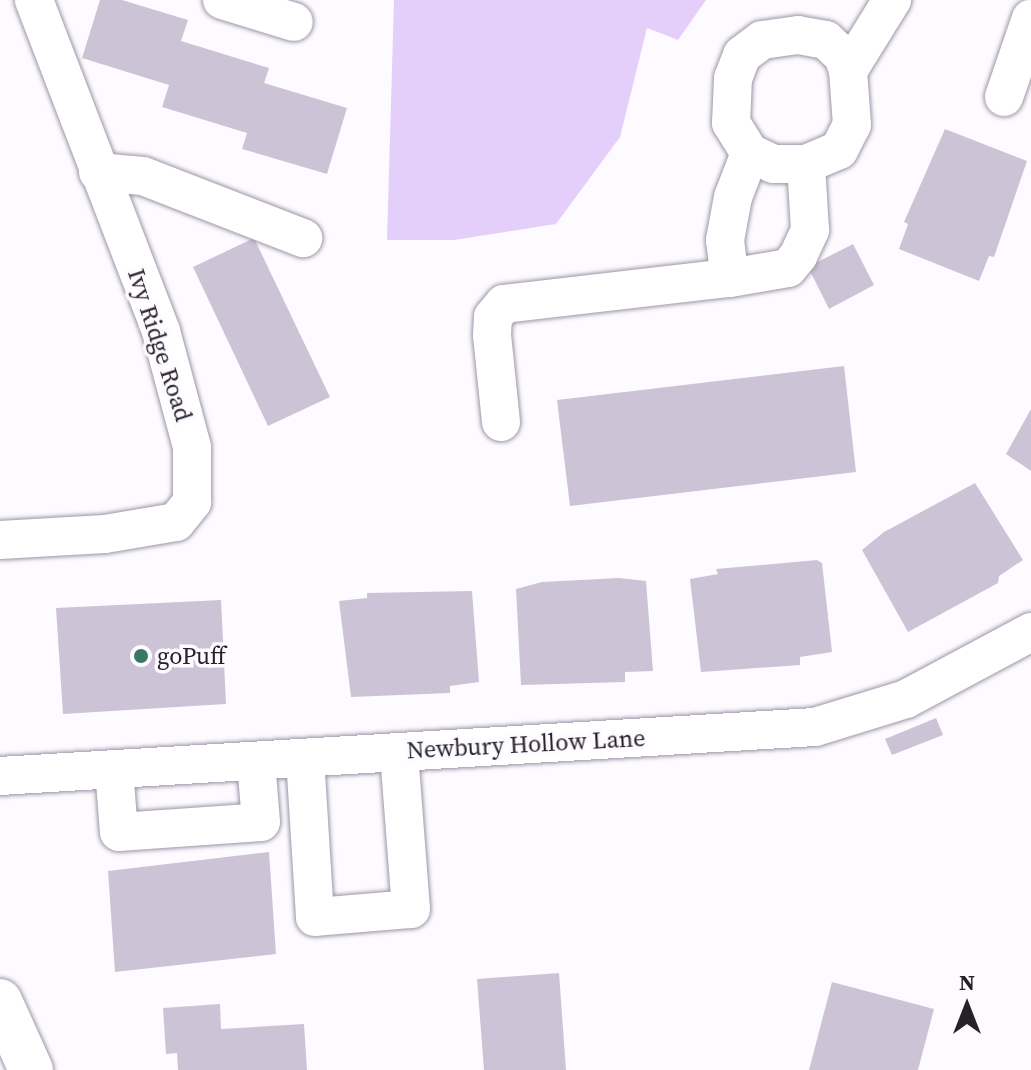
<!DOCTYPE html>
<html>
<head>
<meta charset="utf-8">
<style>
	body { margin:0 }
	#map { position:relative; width:1031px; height:1070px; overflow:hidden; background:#fdfbff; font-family:"Source Serif 4",serif }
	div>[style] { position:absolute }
	.green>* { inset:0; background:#e4cffb }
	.building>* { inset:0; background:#ccc3d7 }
	.roads { filter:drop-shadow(0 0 2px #9d95a8) drop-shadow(0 0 2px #9d95a8) }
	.minor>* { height:38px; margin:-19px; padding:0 19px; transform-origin:19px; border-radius:19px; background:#fff }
	.major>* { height:44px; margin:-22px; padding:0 22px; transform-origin:22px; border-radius:22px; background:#fff }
	.dots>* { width:22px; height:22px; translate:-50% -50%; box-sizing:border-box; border:4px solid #fdfbff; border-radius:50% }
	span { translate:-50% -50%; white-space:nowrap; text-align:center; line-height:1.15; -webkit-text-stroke:7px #fdfbff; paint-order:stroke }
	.street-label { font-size:24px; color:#252129 }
	.poi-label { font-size:24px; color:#252129 }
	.left { translate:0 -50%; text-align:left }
	.north { position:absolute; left:927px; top:966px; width:80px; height:80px; -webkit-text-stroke:6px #fdfbff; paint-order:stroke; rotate:0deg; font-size:22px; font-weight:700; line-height:32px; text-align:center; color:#252129 }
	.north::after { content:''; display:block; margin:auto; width:28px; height:36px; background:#252129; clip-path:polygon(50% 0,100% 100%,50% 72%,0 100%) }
</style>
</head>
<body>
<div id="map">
	<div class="green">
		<div style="clip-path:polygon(394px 0,706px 0,678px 40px,647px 28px,620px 137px,556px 224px,454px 240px,387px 240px)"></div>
	</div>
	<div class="building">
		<div style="clip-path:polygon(100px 0,122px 0,188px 20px,181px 41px,269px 68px,264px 83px,347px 108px,327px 174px,242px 149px,247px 133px,162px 107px,169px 85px,82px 58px)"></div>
		<div style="clip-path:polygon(945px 129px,1027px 161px,994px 257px,989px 256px,979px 281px,899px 249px,908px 224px,904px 222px)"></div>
		<div style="clip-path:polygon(254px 238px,330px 397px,268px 426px,193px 267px)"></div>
		<div style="clip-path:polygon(853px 244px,874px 285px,829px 309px,808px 267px)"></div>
		<div style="clip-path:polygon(844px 366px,856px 472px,570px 506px,557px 400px)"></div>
		<div style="clip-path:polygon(1031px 409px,1031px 471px,1006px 454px)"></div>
		<div style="clip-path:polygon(975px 483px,1023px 560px,999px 576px,998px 583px,908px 632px,862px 550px,884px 532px)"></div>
		<div style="clip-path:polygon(817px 560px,822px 563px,832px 652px,800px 657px,800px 665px,701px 672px,690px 579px,718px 574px,716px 569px)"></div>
		<div style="clip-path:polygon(619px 578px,646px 581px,653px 671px,625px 672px,625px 682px,521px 685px,516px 589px,542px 582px)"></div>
		<div style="clip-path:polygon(472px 591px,479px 682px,450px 686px,450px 693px,351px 697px,339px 601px,367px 598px,367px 593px)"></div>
		<div style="clip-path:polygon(221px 600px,226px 704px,63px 714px,56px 608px)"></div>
		<div style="clip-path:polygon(936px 718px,943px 735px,892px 755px,885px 739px)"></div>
		<div style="clip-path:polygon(269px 852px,276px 954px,115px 972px,108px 871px)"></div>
		<div style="clip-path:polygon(559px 973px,566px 1070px,484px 1070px,477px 979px)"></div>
		<div style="clip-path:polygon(832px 982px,934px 1009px,918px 1070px,809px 1070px)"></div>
		<div style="clip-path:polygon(220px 1004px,221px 1029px,304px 1024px,307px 1070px,178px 1070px,177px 1053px,166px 1054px,163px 1008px)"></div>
	</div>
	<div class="roads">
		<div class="minor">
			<div style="left:222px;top:0;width:75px;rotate:17deg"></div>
			<div style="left:848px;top:71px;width:16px;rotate:-108deg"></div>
			<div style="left:843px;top:56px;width:23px;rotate:-137deg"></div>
			<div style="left:826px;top:40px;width:28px;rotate:-170deg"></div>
			<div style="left:798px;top:35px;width:36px;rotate:172deg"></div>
			<div style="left:762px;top:40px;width:25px;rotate:143deg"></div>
			<div style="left:742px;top:55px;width:25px;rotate:111deg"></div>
			<div style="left:733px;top:78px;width:45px;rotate:92.5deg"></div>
			<div style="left:731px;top:123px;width:36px;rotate:58deg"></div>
			<div style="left:750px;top:153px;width:26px;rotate:25deg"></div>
			<div style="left:774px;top:164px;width:32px"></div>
			<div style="left:806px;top:164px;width:36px;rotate:-23deg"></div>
			<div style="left:839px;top:150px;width:28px;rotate:-63deg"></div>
			<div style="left:852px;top:125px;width:54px;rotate:-94.2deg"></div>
			<div style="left:848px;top:71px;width:84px;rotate:-58.2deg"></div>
			<div style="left:1004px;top:97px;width:83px;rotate:-71.1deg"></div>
			<div style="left:750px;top:153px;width:47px;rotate:111.1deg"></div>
			<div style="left:733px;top:197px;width:44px;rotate:100.5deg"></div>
			<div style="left:725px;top:240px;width:38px;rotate:83deg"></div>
			<div style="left:730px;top:278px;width:59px;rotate:-9.8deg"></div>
			<div style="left:788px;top:268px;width:16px;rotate:-50deg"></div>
			<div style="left:798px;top:256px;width:29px;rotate:-65deg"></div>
			<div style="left:810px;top:230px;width:66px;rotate:-93.5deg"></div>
			<div style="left:98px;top:172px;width:45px;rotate:5.1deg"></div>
			<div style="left:143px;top:176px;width:172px;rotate:21.2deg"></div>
			<div style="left:501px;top:422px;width:87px;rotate:-95.9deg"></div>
			<div style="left:492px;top:335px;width:18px;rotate:-87deg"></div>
			<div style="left:493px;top:317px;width:17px;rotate:-50deg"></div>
			<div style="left:504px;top:304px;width:227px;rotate:-6.6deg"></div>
			<div style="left:0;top:540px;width:105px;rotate:-3.3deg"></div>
			<div style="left:105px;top:534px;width:72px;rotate:-9.6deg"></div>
			<div style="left:176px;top:522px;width:26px;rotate:-51deg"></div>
			<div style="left:192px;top:502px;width:55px;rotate:-90deg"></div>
			<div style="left:192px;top:447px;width:120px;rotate:-105deg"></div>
			<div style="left:161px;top:331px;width:355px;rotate:-111deg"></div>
			<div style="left:305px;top:758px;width:159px;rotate:86.4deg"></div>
			<div style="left:315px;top:917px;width:96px;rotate:-4.8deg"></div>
			<div style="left:411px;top:909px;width:157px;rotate:-94.4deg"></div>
			<div style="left:114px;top:769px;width:63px;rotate:85.5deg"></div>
			<div style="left:119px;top:832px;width:142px;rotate:-4deg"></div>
			<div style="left:261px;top:822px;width:61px;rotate:-94.7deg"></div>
			<div style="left:0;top:776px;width:816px;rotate:-3.44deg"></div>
			<div style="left:815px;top:727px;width:95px;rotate:-17.1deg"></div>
			<div style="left:906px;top:699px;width:142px;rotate:-28.2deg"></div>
		</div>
		<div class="major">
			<div style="left:0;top:1001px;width:76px;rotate:65.8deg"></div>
		</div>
	</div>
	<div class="dots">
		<div style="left:141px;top:656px;background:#387866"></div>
	</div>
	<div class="street-label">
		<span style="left:160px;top:345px;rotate:72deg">Ivy Ridge Road</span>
		<span style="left:526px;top:744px;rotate:-3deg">Newbury Hollow Lane</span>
	</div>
	<div class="poi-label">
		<span class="left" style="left:157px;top:656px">goPuff</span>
	</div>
	<div class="north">N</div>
</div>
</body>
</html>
